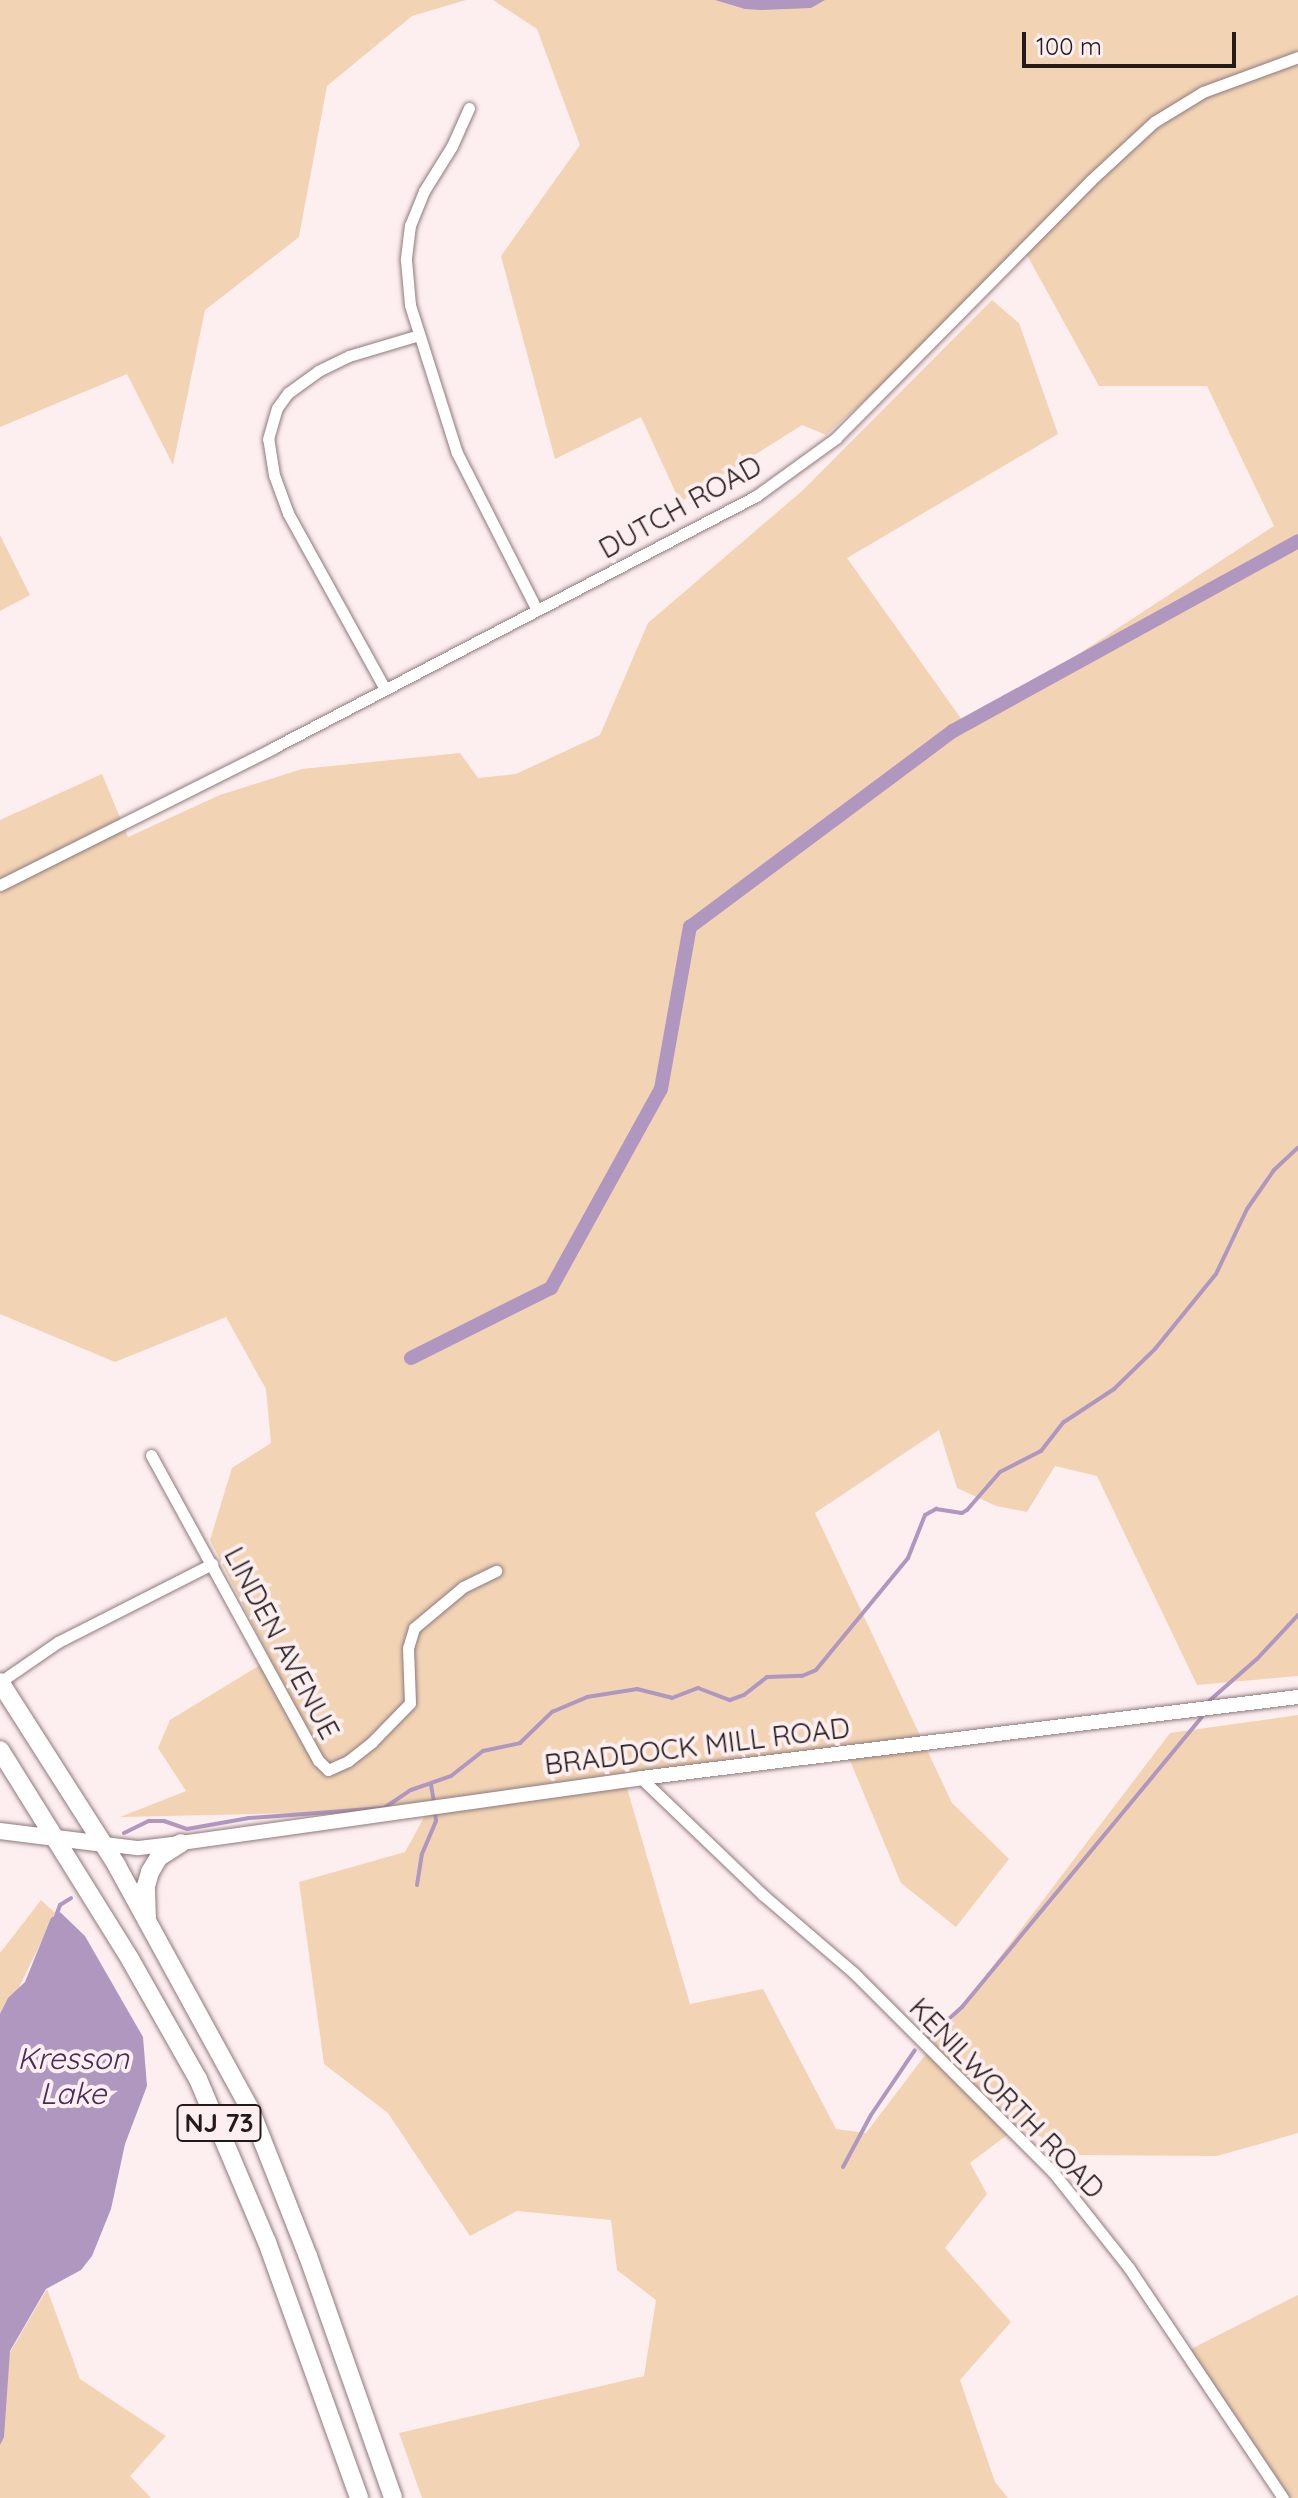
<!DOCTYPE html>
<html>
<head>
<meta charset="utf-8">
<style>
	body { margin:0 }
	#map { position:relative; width:1298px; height:2498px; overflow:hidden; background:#fdeef0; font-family:Quicksand,sans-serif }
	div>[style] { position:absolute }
	.green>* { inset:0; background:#f2d4b5 }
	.water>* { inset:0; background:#b097bf }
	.stream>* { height:4px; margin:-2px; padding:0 2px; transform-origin:2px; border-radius:2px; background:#b097bf }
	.canal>* { height:14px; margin:-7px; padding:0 7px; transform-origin:7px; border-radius:7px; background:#b097bf }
	.roads { filter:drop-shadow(0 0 2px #8f7a7c) drop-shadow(0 0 2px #8f7a7c) }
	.minor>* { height:11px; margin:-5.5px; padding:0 5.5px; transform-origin:5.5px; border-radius:5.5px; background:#fff }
	.tertiary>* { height:14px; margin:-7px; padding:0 7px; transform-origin:7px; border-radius:7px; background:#fff }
	.secondary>* { height:16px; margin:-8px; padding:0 8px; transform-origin:8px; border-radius:8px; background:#fff }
	.trunk>* { height:18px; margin:-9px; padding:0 9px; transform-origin:9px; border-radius:9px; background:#fff }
	span { translate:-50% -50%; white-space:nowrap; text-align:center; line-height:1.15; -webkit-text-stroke:8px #fdeef0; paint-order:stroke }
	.shield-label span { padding:2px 6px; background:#fdeef0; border:2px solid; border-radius:6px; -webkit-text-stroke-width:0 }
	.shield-label { font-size:26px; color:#231a1b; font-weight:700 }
	.street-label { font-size:28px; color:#231a1b }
	.water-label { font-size:30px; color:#4a295c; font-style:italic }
	.scale { position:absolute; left:1022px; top:32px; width:214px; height:36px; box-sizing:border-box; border:4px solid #231a1b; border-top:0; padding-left:10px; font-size:24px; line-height:28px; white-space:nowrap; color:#231a1b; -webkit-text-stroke:6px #fdeef0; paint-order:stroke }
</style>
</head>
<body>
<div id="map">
	<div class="green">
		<div style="clip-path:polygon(0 0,466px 0,412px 16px,327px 86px,299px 237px,205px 310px,173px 465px,127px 374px,0 427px)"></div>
		<div style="clip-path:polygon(493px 0,1298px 0,1298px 1676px,1197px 1685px,1097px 1476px,1055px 1466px,1027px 1512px,996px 1506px,957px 1488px,939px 1430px,815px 1513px,952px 1803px,1009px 1859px,956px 1927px,901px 1883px,846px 1751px,624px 1778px,690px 2004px,763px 1989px,836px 2129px,866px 2133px,1170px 1733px,1298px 1715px,1298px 2133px,1217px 2156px,1077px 2155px,1019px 2126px,970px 2163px,987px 2194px,945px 2248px,1011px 2322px,960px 2380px,995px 2482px,1008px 2498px,422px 2498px,399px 2433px,644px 2376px,656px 2300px,617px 2270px,611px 2220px,517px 2211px,470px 2236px,388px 2113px,324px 2064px,299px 1882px,405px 1852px,428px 1810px,120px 1817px,186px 1791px,158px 1748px,170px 1720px,270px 1659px,210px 1540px,232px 1468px,271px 1443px,266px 1389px,226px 1317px,115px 1362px,0 1314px,0 820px,102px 774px,128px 837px,220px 795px,302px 769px,460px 753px,478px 778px,516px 774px,600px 735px,648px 623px,802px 491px,992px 300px,1019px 323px,1058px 434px,847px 558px,967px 727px,1274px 526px,1207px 386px,1099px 386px,1027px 255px,826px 435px,802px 425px,680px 502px,641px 417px,555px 459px,501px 256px,580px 145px,537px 29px)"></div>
		<div style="clip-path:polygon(0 535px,30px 595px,0 611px)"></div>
		<div style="clip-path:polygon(41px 1900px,55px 1913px,0 2027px,0 1953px)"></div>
		<div style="clip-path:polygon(47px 2289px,80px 2379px,166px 2436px,130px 2476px,151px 2498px,0 2498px,0 2443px,8px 2356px)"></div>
		<div style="clip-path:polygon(1298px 2295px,1298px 2498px,1281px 2498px,1185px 2352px)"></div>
	</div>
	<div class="water">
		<div style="clip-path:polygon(715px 0,825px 0,811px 8px,761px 10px,745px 9px)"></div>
		<div style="clip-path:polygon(60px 1912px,85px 1936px,143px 2037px,147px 2086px,125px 2144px,111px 2209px,92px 2256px,81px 2270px,46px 2289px,10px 2351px,4px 2437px,0 2445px,0 2014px,8px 1998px,25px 1982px,51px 1918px)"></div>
	</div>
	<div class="stream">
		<div style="left:1209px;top:1701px;width:64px;rotate:-41.2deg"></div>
		<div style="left:1257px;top:1659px;width:60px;rotate:-47deg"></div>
		<div style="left:431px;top:1785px;width:17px;rotate:80deg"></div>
		<div style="left:124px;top:1833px;width:28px;rotate:-26deg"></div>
		<div style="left:149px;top:1821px;width:15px"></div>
		<div style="left:164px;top:1821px;width:24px;rotate:19deg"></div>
		<div style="left:187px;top:1829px;width:63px;rotate:-10.1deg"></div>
		<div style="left:249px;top:1818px;width:135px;rotate:-4.2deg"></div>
		<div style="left:384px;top:1808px;width:32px;rotate:-34deg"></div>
		<div style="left:411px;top:1790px;width:42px;rotate:-19.3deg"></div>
		<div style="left:451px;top:1776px;width:41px;rotate:-38deg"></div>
		<div style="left:483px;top:1751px;width:38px;rotate:-12deg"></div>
		<div style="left:520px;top:1743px;width:45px;rotate:-44.1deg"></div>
		<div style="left:552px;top:1712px;width:38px;rotate:-23deg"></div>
		<div style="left:587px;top:1697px;width:51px;rotate:-9.1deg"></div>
		<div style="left:637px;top:1689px;width:36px;rotate:14deg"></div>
		<div style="left:672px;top:1698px;width:28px;rotate:-21deg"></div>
		<div style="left:698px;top:1688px;width:34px;rotate:21deg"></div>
		<div style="left:730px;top:1700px;width:15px;rotate:-20deg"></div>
		<div style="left:744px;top:1695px;width:29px;rotate:-38deg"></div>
		<div style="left:767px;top:1677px;width:35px;rotate:-2deg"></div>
		<div style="left:802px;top:1676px;width:15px;rotate:-23deg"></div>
		<div style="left:816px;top:1670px;width:145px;rotate:-50.6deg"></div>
		<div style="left:908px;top:1558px;width:46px;rotate:-68.4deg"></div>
		<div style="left:925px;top:1515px;width:13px;rotate:-29deg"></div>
		<div style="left:936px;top:1509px;width:26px;rotate:9deg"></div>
		<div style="left:962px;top:1513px;width:6px;rotate:-31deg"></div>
		<div style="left:967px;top:1510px;width:50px;rotate:-49deg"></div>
		<div style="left:1000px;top:1472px;width:46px;rotate:-27.1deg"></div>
		<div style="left:1041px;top:1451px;width:37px;rotate:-52deg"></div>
		<div style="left:1064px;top:1422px;width:60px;rotate:-33.4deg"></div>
		<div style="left:1114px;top:1389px;width:57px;rotate:-44.3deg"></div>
		<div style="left:1155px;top:1349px;width:97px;rotate:-50.9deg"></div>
		<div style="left:1216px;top:1274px;width:72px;rotate:-64.5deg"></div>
		<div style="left:1247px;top:1209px;width:47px;rotate:-55.3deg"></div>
		<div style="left:1274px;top:1170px;width:33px;rotate:-43deg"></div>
		<div style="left:417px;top:1885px;width:31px;rotate:-81deg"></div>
		<div style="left:422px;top:1854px;width:36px;rotate:-67deg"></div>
		<div style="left:436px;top:1821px;width:10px;rotate:-96deg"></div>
		<div style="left:56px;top:1916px;width:12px;rotate:-70deg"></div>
		<div style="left:60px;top:1905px;width:13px;rotate:-32deg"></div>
		<div style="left:929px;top:2037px;width:45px;rotate:-42.3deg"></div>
		<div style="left:962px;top:2007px;width:376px;rotate:-50.4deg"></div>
		<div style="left:843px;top:2167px;width:59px;rotate:-61.7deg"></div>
		<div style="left:871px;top:2115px;width:78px;rotate:-55.9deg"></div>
	</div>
	<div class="canal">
		<div style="left:411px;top:1358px;width:157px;rotate:-26.6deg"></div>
		<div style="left:551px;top:1288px;width:227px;rotate:-61.1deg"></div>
		<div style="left:661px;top:1089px;width:165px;rotate:-79.9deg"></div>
		<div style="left:690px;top:927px;width:328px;rotate:-36.7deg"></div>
		<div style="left:953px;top:731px;width:394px;rotate:-28.8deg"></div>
	</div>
	<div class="roads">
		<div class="minor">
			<div style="left:469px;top:108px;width:42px;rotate:114.1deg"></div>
			<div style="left:452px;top:146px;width:53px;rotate:121.9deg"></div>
			<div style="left:424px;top:191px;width:37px;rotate:112deg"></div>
			<div style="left:410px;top:225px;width:35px;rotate:97deg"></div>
			<div style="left:406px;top:260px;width:45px;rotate:84.9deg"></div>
			<div style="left:410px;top:305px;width:155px;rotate:72.4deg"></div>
			<div style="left:457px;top:453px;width:176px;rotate:63deg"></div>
			<div style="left:385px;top:689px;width:201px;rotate:-118.9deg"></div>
			<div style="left:288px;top:513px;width:40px;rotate:-110.2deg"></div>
			<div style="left:274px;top:475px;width:36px;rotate:-99deg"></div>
			<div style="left:268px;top:439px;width:32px;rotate:-74deg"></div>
			<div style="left:277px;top:408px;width:19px;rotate:-54deg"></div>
			<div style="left:288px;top:393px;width:37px;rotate:-36deg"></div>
			<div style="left:318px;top:371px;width:34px;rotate:-26deg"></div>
			<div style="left:349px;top:356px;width:73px;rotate:-16.7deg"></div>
			<div style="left:0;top:885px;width:305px;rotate:-26.6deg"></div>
			<div style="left:273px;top:748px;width:545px;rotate:-27.55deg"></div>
			<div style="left:756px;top:496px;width:99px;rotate:-35.9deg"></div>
			<div style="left:836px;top:438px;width:361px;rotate:-45.3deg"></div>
			<div style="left:1090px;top:181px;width:87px;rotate:-42.7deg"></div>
			<div style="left:1154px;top:122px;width:57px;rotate:-31.5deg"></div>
			<div style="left:1203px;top:92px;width:101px;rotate:-20.2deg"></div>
			<div style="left:151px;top:1455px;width:348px;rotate:61.3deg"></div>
			<div style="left:318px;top:1760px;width:14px;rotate:45deg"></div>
			<div style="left:328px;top:1770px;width:22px;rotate:-24deg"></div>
			<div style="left:348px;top:1761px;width:31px;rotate:-38deg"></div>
			<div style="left:372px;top:1742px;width:54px;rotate:-45.7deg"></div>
			<div style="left:410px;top:1703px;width:55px;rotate:-92.1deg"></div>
			<div style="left:408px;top:1648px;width:21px;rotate:-73deg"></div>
			<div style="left:414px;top:1628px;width:64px;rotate:-39.9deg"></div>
			<div style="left:463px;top:1587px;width:37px;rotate:-26deg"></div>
			<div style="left:0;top:1682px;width:70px;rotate:-34.6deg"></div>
			<div style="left:58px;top:1642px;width:173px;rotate:-26.9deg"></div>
			<div style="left:641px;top:1778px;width:169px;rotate:43.8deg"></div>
			<div style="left:763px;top:1895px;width:120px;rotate:40.6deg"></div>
			<div style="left:854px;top:1973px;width:281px;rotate:45deg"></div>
			<div style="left:1053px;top:2172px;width:122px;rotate:51.6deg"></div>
			<div style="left:1129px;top:2268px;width:277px;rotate:56.2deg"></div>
		</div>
		<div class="tertiary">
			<div style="left:104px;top:1844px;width:35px;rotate:7deg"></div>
			<div style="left:139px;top:1848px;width:42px;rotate:-6.8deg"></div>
			<div style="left:181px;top:1843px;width:465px;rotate:-8deg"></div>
			<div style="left:641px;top:1778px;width:662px;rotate:-7.03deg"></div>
		</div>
		<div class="secondary">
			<div style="left:0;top:1831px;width:105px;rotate:7.1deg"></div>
		</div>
		<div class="trunk">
			<div style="left:0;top:1682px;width:218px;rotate:57.5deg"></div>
			<div style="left:117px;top:1866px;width:277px;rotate:61.3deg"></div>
			<div style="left:250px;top:2109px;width:158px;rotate:68.5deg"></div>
			<div style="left:308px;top:2256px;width:256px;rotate:70.6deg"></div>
			<div style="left:0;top:1750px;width:246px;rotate:58.1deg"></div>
			<div style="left:130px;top:1959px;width:138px;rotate:60.5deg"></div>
			<div style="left:198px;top:2079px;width:177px;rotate:67.1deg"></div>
			<div style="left:267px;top:2242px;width:272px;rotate:70.2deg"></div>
			<div style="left:147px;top:1920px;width:34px;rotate:-92deg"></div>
			<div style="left:146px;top:1886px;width:15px;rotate:-74deg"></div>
			<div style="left:150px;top:1872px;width:17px;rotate:-59deg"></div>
			<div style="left:159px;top:1857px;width:26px;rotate:-32deg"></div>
		</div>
	</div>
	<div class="shield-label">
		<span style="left:219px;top:2123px">NJ 73</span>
	</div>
	<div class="street-label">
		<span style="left:680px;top:507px;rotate:-29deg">DUTCH ROAD</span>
		<span style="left:282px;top:1643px;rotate:62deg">LINDEN AVENUE</span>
		<span style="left:697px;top:1746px;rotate:-7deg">BRADDOCK MILL ROAD</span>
		<span style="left:1007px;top:2098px;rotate:46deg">KENILWORTH ROAD</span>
	</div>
	<div class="water-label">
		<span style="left:73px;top:2075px">Kresson<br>Lake</span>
	</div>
	<div class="scale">100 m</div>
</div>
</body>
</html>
